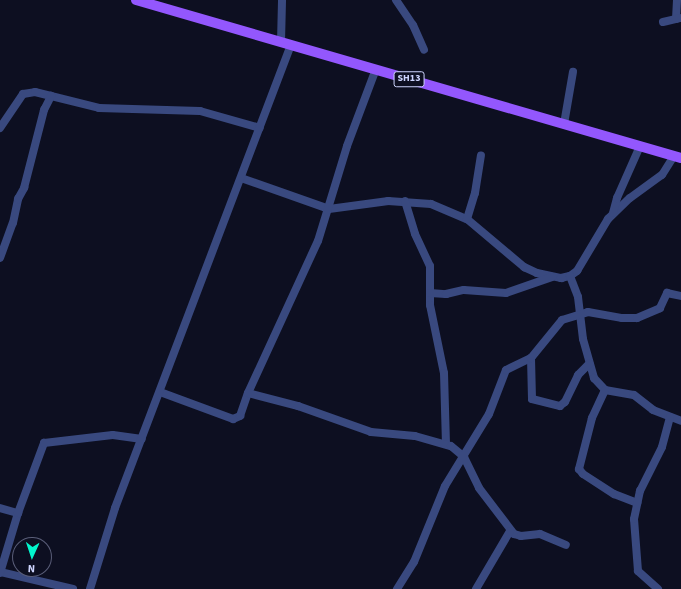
<!DOCTYPE html>
<html>
<head>
<meta charset="utf-8">
<style>
	body { margin:0 }
	#map { position:relative; width:681px; height:589px; overflow:hidden; background:#0d0f21; font-family:"Source Sans 3",sans-serif }
	div>[style] { position:absolute }
	.minor>* { height:8px; margin:-4px; padding:0 4px; transform-origin:4px; border-radius:4px; background:#39497f }
	.major>* { height:10px; margin:-5px; padding:0 5px; transform-origin:5px; border-radius:5px; background:#9357fd }
	span { translate:-50% -50%; white-space:nowrap; text-align:center; line-height:1.15; -webkit-text-stroke:3px #0d0f21; paint-order:stroke }
	.shield-label span { padding:1px 3px; background:#0d0f21; border:1px solid; border-radius:3px; -webkit-text-stroke-width:0 }
	.shield-label { font-size:10px; color:#ced5fe; font-weight:700 }
	.north { position:absolute; left:12px; top:537px; width:40px; height:40px; box-sizing:border-box; background:#0d0f21; border:1px solid #5a5e79; border-radius:50%; rotate:183deg; font-size:11px; font-weight:700; line-height:16px; text-align:center; color:#ced5fe }
	.north::after { content:''; display:block; margin:auto; width:14px; height:18px; background:#03f5cd; clip-path:polygon(50% 0,100% 100%,50% 72%,0 100%) }
</style>
</head>
<body>
<div id="map">
	<div class="minor">
		<div style="left:396px;top:0;width:30px;rotate:56deg"></div>
		<div style="left:413px;top:25px;width:27px;rotate:66deg"></div>
		<div style="left:676px;top:19px;width:19px;rotate:-87deg"></div>
		<div style="left:663px;top:22px;width:17px;rotate:-13deg"></div>
		<div style="left:281px;top:42px;width:42px;rotate:-88.6deg"></div>
		<div style="left:564px;top:124px;width:53px;rotate:-80.2deg"></div>
		<div style="left:0;top:128px;width:41px;rotate:-55.9deg"></div>
		<div style="left:23px;top:94px;width:12px;rotate:-9deg"></div>
		<div style="left:35px;top:92px;width:66px;rotate:14deg"></div>
		<div style="left:99px;top:108px;width:101px;rotate:1.7deg"></div>
		<div style="left:200px;top:111px;width:62px;rotate:15.8deg"></div>
		<div style="left:241px;top:178px;width:93px;rotate:19.4deg"></div>
		<div style="left:329px;top:209px;width:60px;rotate:-7.7deg"></div>
		<div style="left:388px;top:201px;width:43px;rotate:4deg"></div>
		<div style="left:431px;top:204px;width:39px;rotate:23deg"></div>
		<div style="left:467px;top:219px;width:75px;rotate:40.1deg"></div>
		<div style="left:524px;top:267px;width:14px;rotate:25deg"></div>
		<div style="left:537px;top:273px;width:25px;rotate:12deg"></div>
		<div style="left:561px;top:278px;width:9px;rotate:-13deg"></div>
		<div style="left:570px;top:276px;width:9px;rotate:-36deg"></div>
		<div style="left:577px;top:271px;width:61px;rotate:-59.2deg"></div>
		<div style="left:608px;top:219px;width:30px;rotate:-44deg"></div>
		<div style="left:630px;top:198px;width:39px;rotate:-36deg"></div>
		<div style="left:662px;top:175px;width:22px;rotate:-58deg"></div>
		<div style="left:405px;top:201px;width:34px;rotate:73deg"></div>
		<div style="left:415px;top:234px;width:35px;rotate:65deg"></div>
		<div style="left:430px;top:266px;width:39px;rotate:90deg"></div>
		<div style="left:430px;top:305px;width:69px;rotate:78.4deg"></div>
		<div style="left:444px;top:373px;width:71px;rotate:88.4deg"></div>
		<div style="left:613px;top:213px;width:16px;rotate:-75deg"></div>
		<div style="left:617px;top:198px;width:57px;rotate:-66.1deg"></div>
		<div style="left:467px;top:219px;width:27px;rotate:-73deg"></div>
		<div style="left:475px;top:193px;width:38px;rotate:-81deg"></div>
		<div style="left:0;top:258px;width:37px;rotate:-70deg"></div>
		<div style="left:13px;top:223px;width:25px;rotate:-78deg"></div>
		<div style="left:18px;top:199px;width:13px;rotate:-61deg"></div>
		<div style="left:24px;top:188px;width:81px;rotate:-75.6deg"></div>
		<div style="left:44px;top:110px;width:16px;rotate:-63deg"></div>
		<div style="left:570px;top:276px;width:22px;rotate:69deg"></div>
		<div style="left:578px;top:297px;width:42px;rotate:83.2deg"></div>
		<div style="left:583px;top:339px;width:41px;rotate:74.2deg"></div>
		<div style="left:594px;top:378px;width:16px;rotate:47deg"></div>
		<div style="left:605px;top:390px;width:29px;rotate:10deg"></div>
		<div style="left:634px;top:395px;width:24px;rotate:38deg"></div>
		<div style="left:653px;top:410px;width:30px;rotate:21deg"></div>
		<div style="left:430px;top:293px;width:16px;rotate:4deg"></div>
		<div style="left:446px;top:294px;width:18px;rotate:-13deg"></div>
		<div style="left:464px;top:290px;width:42px;rotate:4.1deg"></div>
		<div style="left:506px;top:293px;width:49px;rotate:-19.2deg"></div>
		<div style="left:531px;top:358px;width:41px;rotate:88.6deg"></div>
		<div style="left:532px;top:399px;width:29px;rotate:14deg"></div>
		<div style="left:560px;top:406px;width:6px;rotate:-39deg"></div>
		<div style="left:565px;top:402px;width:30px;rotate:-64deg"></div>
		<div style="left:578px;top:375px;width:16px;rotate:-45deg"></div>
		<div style="left:605px;top:390px;width:31px;rotate:115deg"></div>
		<div style="left:592px;top:418px;width:53px;rotate:104.3deg"></div>
		<div style="left:579px;top:469px;width:6px;rotate:51deg"></div>
		<div style="left:583px;top:474px;width:37px;rotate:33deg"></div>
		<div style="left:614px;top:494px;width:25px;rotate:21deg"></div>
		<div style="left:160px;top:392px;width:78px;rotate:20.3deg"></div>
		<div style="left:233px;top:419px;width:8px;rotate:-23deg"></div>
		<div style="left:240px;top:416px;width:24px;rotate:-71deg"></div>
		<div style="left:248px;top:393px;width:167px;rotate:-65.3deg"></div>
		<div style="left:318px;top:241px;width:99px;rotate:-73deg"></div>
		<div style="left:347px;top:146px;width:82px;rotate:-69.4deg"></div>
		<div style="left:248px;top:393px;width:52px;rotate:14.6deg"></div>
		<div style="left:298px;top:406px;width:77px;rotate:19.6deg"></div>
		<div style="left:371px;top:432px;width:44px;rotate:5.2deg"></div>
		<div style="left:415px;top:436px;width:37px;rotate:16deg"></div>
		<div style="left:451px;top:446px;width:17px;rotate:40deg"></div>
		<div style="left:464px;top:457px;width:34px;rotate:64deg"></div>
		<div style="left:479px;top:488px;width:58px;rotate:52.7deg"></div>
		<div style="left:514px;top:534px;width:7px;rotate:16deg"></div>
		<div style="left:521px;top:536px;width:19px;rotate:-6deg"></div>
		<div style="left:540px;top:534px;width:28px;rotate:23deg"></div>
		<div style="left:0;top:508px;width:19px;rotate:16deg"></div>
		<div style="left:0;top:572px;width:75px;rotate:13.1deg"></div>
		<div style="left:0;top:573px;width:63px;rotate:-73.3deg"></div>
		<div style="left:18px;top:513px;width:75px;rotate:-69.6deg"></div>
		<div style="left:44px;top:443px;width:69px;rotate:-6.6deg"></div>
		<div style="left:113px;top:435px;width:29px;rotate:8deg"></div>
		<div style="left:90px;top:589px;width:85px;rotate:-72.8deg"></div>
		<div style="left:115px;top:508px;width:495px;rotate:-69.2deg"></div>
		<div style="left:397px;top:589px;width:32px;rotate:-58deg"></div>
		<div style="left:414px;top:562px;width:82px;rotate:-67.8deg"></div>
		<div style="left:445px;top:486px;width:84px;rotate:-58.6deg"></div>
		<div style="left:489px;top:414px;width:47px;rotate:-68.9deg"></div>
		<div style="left:506px;top:370px;width:28px;rotate:-26deg"></div>
		<div style="left:531px;top:358px;width:49px;rotate:-50.8deg"></div>
		<div style="left:562px;top:320px;width:27px;rotate:-17deg"></div>
		<div style="left:588px;top:312px;width:35px;rotate:10deg"></div>
		<div style="left:622px;top:318px;width:15px"></div>
		<div style="left:637px;top:318px;width:25px;rotate:-23deg"></div>
		<div style="left:660px;top:308px;width:17px;rotate:-65deg"></div>
		<div style="left:667px;top:293px;width:14px;rotate:12deg"></div>
		<div style="left:476px;top:589px;width:67px;rotate:-59.6deg"></div>
		<div style="left:658px;top:589px;width:27px;rotate:-138deg"></div>
		<div style="left:638px;top:571px;width:52px;rotate:-94.4deg"></div>
		<div style="left:634px;top:519px;width:29px;rotate:-78deg"></div>
		<div style="left:640px;top:491px;width:49px;rotate:-63.4deg"></div>
		<div style="left:662px;top:447px;width:31px;rotate:-75deg"></div>
	</div>
	<div class="major">
		<div style="left:136px;top:0;width:567px;rotate:16.17deg"></div>
	</div>
	<div class="shield-label">
		<span style="left:409px;top:79px">SH13</span>
	</div>
	<div class="north">N</div>
</div>
</body>
</html>
